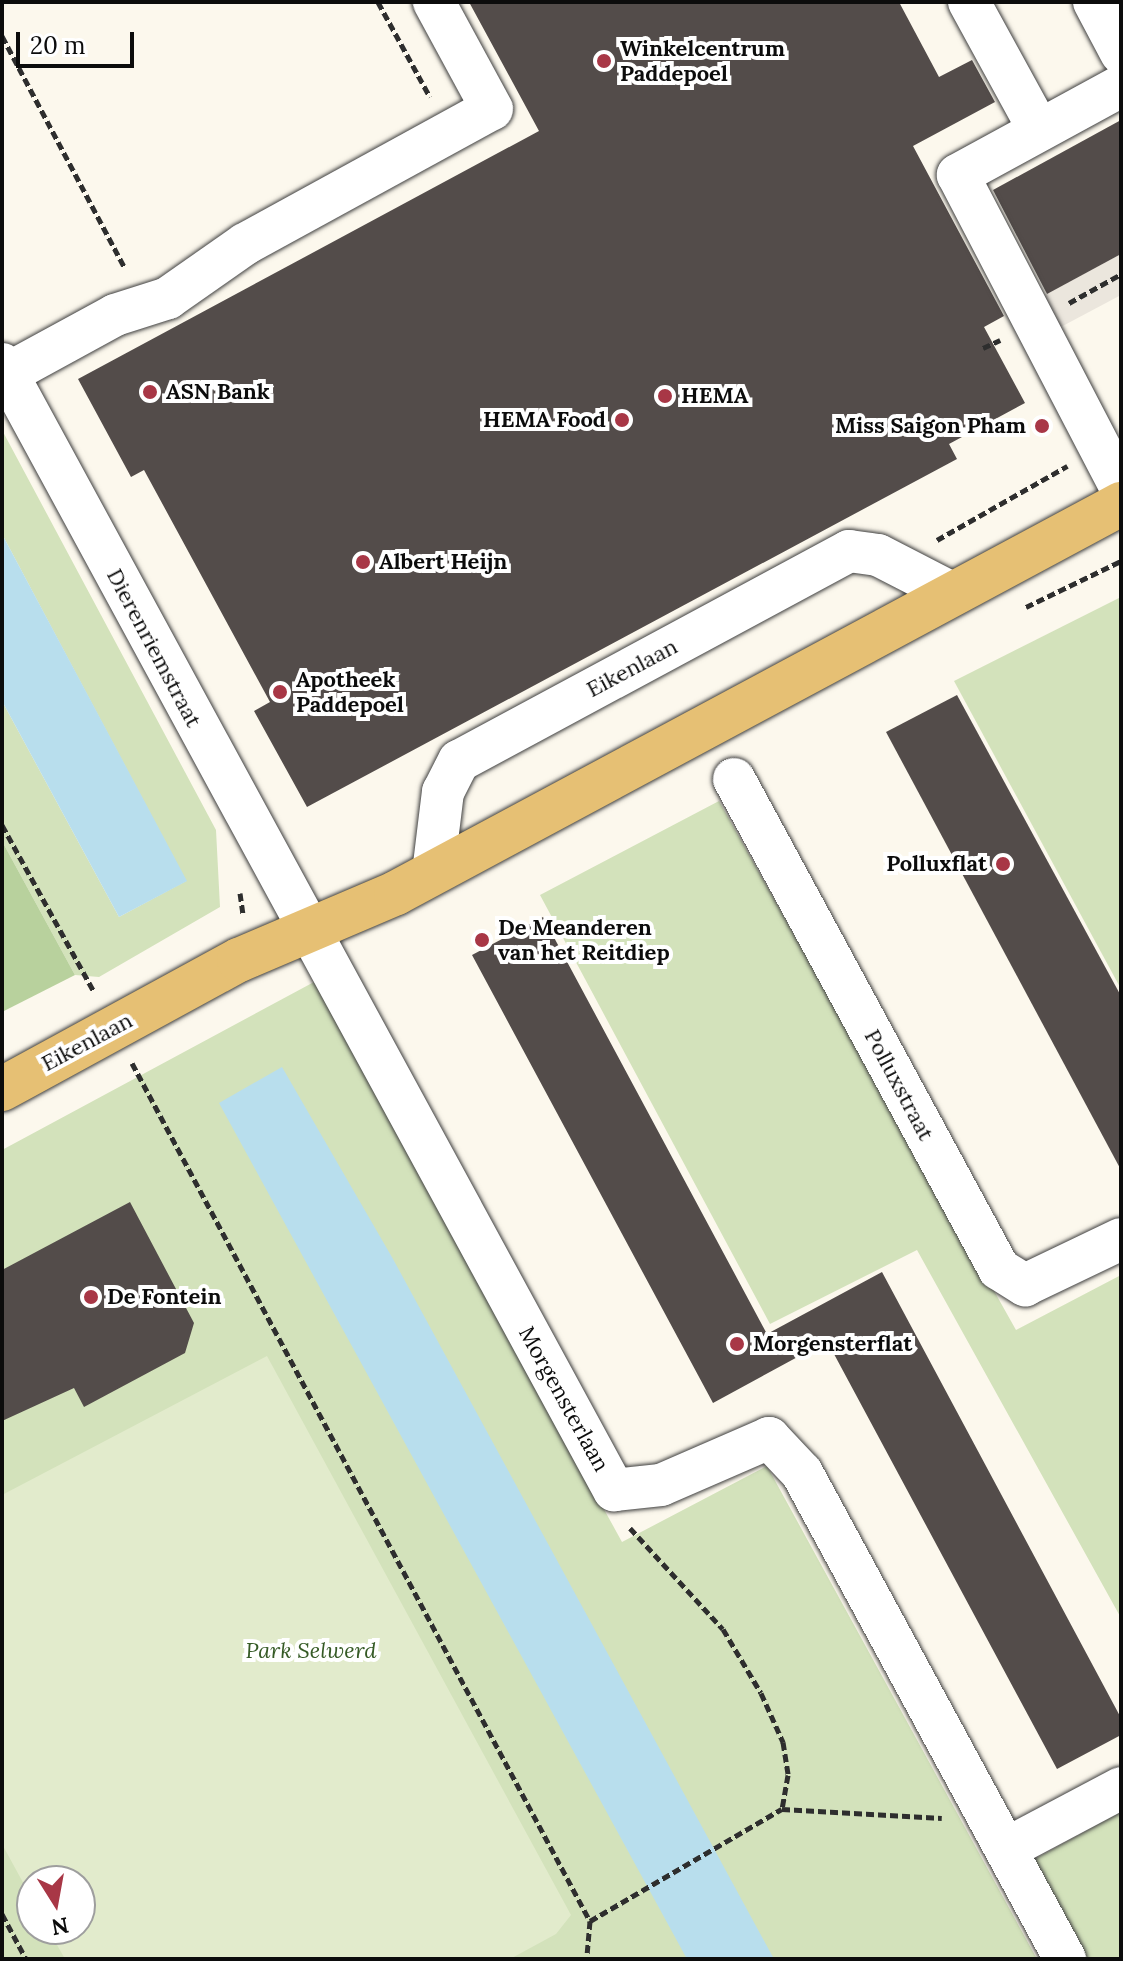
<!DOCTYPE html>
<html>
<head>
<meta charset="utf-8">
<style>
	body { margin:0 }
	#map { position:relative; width:1123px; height:1961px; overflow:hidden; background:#fcf8ed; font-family:Lora,serif }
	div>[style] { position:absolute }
	.green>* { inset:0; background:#d3e2bb }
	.forest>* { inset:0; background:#b8d19d }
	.pitch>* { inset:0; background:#e2ebcc }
	.plaza>* { inset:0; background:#ebe6dd }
	.water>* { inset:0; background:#b8deed }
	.building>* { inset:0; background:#534c4a }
	.path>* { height:5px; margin-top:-2.5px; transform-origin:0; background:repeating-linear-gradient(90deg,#2e2e2e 0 8px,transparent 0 12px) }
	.roads { filter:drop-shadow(0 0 2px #3f3f3f) drop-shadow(0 0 2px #3f3f3f) }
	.minor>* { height:42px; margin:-21px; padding:0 21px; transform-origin:21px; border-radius:21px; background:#fff }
	.major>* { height:44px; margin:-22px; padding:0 22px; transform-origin:22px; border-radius:22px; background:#e6c074 }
	.dots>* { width:22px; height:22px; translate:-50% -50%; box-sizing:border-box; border:4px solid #fff; border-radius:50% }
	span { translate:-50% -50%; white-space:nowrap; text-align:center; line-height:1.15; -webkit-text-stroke:8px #fff; paint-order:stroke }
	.poi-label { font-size:22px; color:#0c0c0c; font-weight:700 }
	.left { translate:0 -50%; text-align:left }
	.right { translate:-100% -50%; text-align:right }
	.street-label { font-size:22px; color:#0c0c0c }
	.park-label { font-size:22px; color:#355a25; font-style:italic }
	.frame { position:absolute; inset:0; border:4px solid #0c0c0c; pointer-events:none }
	.north { position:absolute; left:16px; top:1865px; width:80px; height:80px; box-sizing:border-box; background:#fff; border:2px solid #9e9e9e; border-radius:50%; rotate:169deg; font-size:22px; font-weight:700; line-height:32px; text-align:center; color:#0c0c0c }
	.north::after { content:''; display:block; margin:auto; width:28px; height:36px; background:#a83746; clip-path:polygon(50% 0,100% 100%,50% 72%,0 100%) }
	.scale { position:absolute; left:16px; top:32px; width:118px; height:36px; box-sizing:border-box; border:4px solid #0c0c0c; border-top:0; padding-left:10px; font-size:24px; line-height:28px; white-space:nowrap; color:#0c0c0c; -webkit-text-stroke:6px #fff; paint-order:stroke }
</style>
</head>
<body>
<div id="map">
	<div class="green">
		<div style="clip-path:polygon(2px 430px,216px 830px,220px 907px,99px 977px,75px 975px,2px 841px,2px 701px,119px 917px,186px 881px,2px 534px)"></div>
		<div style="clip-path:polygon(1121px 597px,1121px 989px,954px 681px)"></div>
		<div style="clip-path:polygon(719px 801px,1016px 1330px,1121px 1275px,1121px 1618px,917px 1250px,770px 1324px,540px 895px)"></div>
		<div style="clip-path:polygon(evenodd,314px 982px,622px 1542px,767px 1466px,1037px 1959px,2px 1959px,2px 1150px,314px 982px,32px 1881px,80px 1881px,80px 1929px,32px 1929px,32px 1881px)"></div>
		<div style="clip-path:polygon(1121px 1812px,1121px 1959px,1082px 1959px,1029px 1862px)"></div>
	</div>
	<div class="forest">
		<div style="clip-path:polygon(2px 841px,75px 975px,2px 1012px)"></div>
	</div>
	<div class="pitch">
		<div style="clip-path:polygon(267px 1356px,571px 1915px,556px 1934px,510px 1959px,65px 1959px,48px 1929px,80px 1929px,80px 1881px,32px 1881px,32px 1899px,2px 1844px,2px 1495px)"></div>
	</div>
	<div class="plaza">
		<div style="clip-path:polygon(1121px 254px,1121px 295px,1057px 329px,1040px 297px)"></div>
	</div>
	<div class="water">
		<div style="clip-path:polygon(2px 534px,187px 881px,119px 917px,2px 701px)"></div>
		<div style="clip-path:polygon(282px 1067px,393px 1259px,774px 1959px,687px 1959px,219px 1103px)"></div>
	</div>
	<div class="building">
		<div style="clip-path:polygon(469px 2px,899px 2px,939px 77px,972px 60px,995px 102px,913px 146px,1004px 316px,984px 327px,1025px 403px,949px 444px,957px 459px,307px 807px,254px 711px,270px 702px,144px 470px,131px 477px,78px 379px,539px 131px)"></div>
		<div style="clip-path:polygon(1121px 120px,1121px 254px,1047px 294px,993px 190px)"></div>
		<div style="clip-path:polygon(957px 695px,1121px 996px,1121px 1170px,886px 732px)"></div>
		<div style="clip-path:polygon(543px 917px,767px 1334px,882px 1272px,1121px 1718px,1121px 1735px,1057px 1769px,827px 1341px,713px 1403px,472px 955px)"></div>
		<div style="clip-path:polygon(130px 1202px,194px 1323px,185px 1353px,84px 1407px,74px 1388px,2px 1421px,2px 1270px)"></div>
	</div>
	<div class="path">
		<div style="left:378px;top:2px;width:108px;rotate:61.3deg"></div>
		<div style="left:2px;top:36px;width:263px;rotate:62.1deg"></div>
		<div style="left:1069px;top:303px;width:60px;rotate:-29.1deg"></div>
		<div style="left:983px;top:348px;width:19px;rotate:-25deg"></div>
		<div style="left:937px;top:540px;width:150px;rotate:-29.6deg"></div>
		<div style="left:1026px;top:607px;width:106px;rotate:-25.8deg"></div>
		<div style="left:2px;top:825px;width:191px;rotate:61.1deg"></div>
		<div style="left:240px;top:893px;width:22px;rotate:82deg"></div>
		<div style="left:132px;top:1063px;width:973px;rotate:61.91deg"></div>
		<div style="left:590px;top:1921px;width:38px;rotate:95deg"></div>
		<div style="left:630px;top:1528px;width:137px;rotate:47.4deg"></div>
		<div style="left:723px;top:1629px;width:74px;rotate:59.3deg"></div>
		<div style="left:761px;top:1693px;width:54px;rotate:65.8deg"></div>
		<div style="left:783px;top:1742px;width:33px;rotate:81deg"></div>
		<div style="left:788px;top:1775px;width:35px;rotate:100deg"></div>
		<div style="left:2px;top:1914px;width:51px;rotate:61.9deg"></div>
		<div style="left:590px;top:1921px;width:222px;rotate:-30.3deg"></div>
		<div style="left:782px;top:1809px;width:160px;rotate:3.2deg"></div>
	</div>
	<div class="roads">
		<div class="minor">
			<div style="left:969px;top:2px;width:146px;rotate:61.3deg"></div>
			<div style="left:1094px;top:2px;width:58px;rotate:62.1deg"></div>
			<div style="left:1121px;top:86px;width:186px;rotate:151.4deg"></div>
			<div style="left:958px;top:175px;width:353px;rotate:62.5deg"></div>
			<div style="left:2px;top:364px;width:1282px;rotate:61.48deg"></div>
			<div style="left:614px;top:1490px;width:47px;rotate:-6.1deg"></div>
			<div style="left:661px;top:1485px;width:118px;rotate:-23.5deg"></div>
			<div style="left:769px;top:1438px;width:48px;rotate:46.7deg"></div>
			<div style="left:802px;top:1473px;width:553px;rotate:61.58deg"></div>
			<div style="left:7px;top:374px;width:123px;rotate:-28.6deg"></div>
			<div style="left:115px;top:315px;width:56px;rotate:-17.8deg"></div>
			<div style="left:168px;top:298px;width:94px;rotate:-35deg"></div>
			<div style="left:245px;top:244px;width:281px;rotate:-28.7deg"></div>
			<div style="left:492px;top:109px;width:122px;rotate:-118.5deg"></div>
			<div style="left:734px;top:779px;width:557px;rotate:61.59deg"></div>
			<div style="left:999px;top:1269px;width:31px;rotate:32deg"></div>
			<div style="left:1025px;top:1285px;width:106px;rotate:-25.6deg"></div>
			<div style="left:433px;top:873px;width:82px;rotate:-83deg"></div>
			<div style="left:443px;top:792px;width:35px;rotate:-63deg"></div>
			<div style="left:459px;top:761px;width:443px;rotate:-28.3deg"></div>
			<div style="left:849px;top:551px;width:29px;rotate:8deg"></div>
			<div style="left:878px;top:555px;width:85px;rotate:27.2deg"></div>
			<div style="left:1006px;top:1849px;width:130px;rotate:-27.9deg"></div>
		</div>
		<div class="major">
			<div style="left:2px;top:1089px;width:270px;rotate:-28.6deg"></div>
			<div style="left:239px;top:960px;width:171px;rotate:-23.1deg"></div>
			<div style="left:396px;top:893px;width:823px;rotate:-28.22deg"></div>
		</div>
	</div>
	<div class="dots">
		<div style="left:604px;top:61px;background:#a83746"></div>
		<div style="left:150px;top:392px;background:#a83746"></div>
		<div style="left:665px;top:396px;background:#a83746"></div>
		<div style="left:622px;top:420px;background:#a83746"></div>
		<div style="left:1042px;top:426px;background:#a83746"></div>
		<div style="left:363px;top:562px;background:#a83746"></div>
		<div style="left:280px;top:692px;background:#a83746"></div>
		<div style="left:1003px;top:864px;background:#a83746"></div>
		<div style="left:482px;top:940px;background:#a83746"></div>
		<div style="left:91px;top:1297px;background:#a83746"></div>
		<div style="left:737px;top:1344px;background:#a83746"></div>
	</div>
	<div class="poi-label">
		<span class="left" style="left:620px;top:61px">Winkelcentrum<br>Paddepoel</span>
		<span class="left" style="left:166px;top:392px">ASN Bank</span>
		<span class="left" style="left:681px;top:396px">HEMA</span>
		<span class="right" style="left:606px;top:420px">HEMA Food</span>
		<span class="right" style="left:1026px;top:426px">Miss Saigon Pham</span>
		<span class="left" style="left:379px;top:562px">Albert Heijn</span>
		<span class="left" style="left:296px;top:692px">Apotheek<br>Paddepoel</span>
		<span class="right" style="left:987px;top:864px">Polluxflat</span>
		<span class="left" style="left:498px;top:940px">De Meanderen<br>van het Reitdiep</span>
		<span class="left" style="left:107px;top:1297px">De Fontein</span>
		<span class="left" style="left:753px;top:1344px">Morgensterflat</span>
	</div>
	<div class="street-label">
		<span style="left:154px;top:648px;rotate:62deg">Dierenriemstraat</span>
		<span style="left:632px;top:668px;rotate:-28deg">Eikenlaan</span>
		<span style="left:87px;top:1042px;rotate:-28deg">Eikenlaan</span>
		<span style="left:899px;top:1085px;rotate:62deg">Polluxstraat</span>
		<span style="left:564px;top:1399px;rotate:61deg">Morgensterlaan</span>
	</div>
	<div class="park-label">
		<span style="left:311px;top:1651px">Park Selwerd</span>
	</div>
	<div class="frame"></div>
	<div class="north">N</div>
	<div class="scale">20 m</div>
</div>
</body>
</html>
